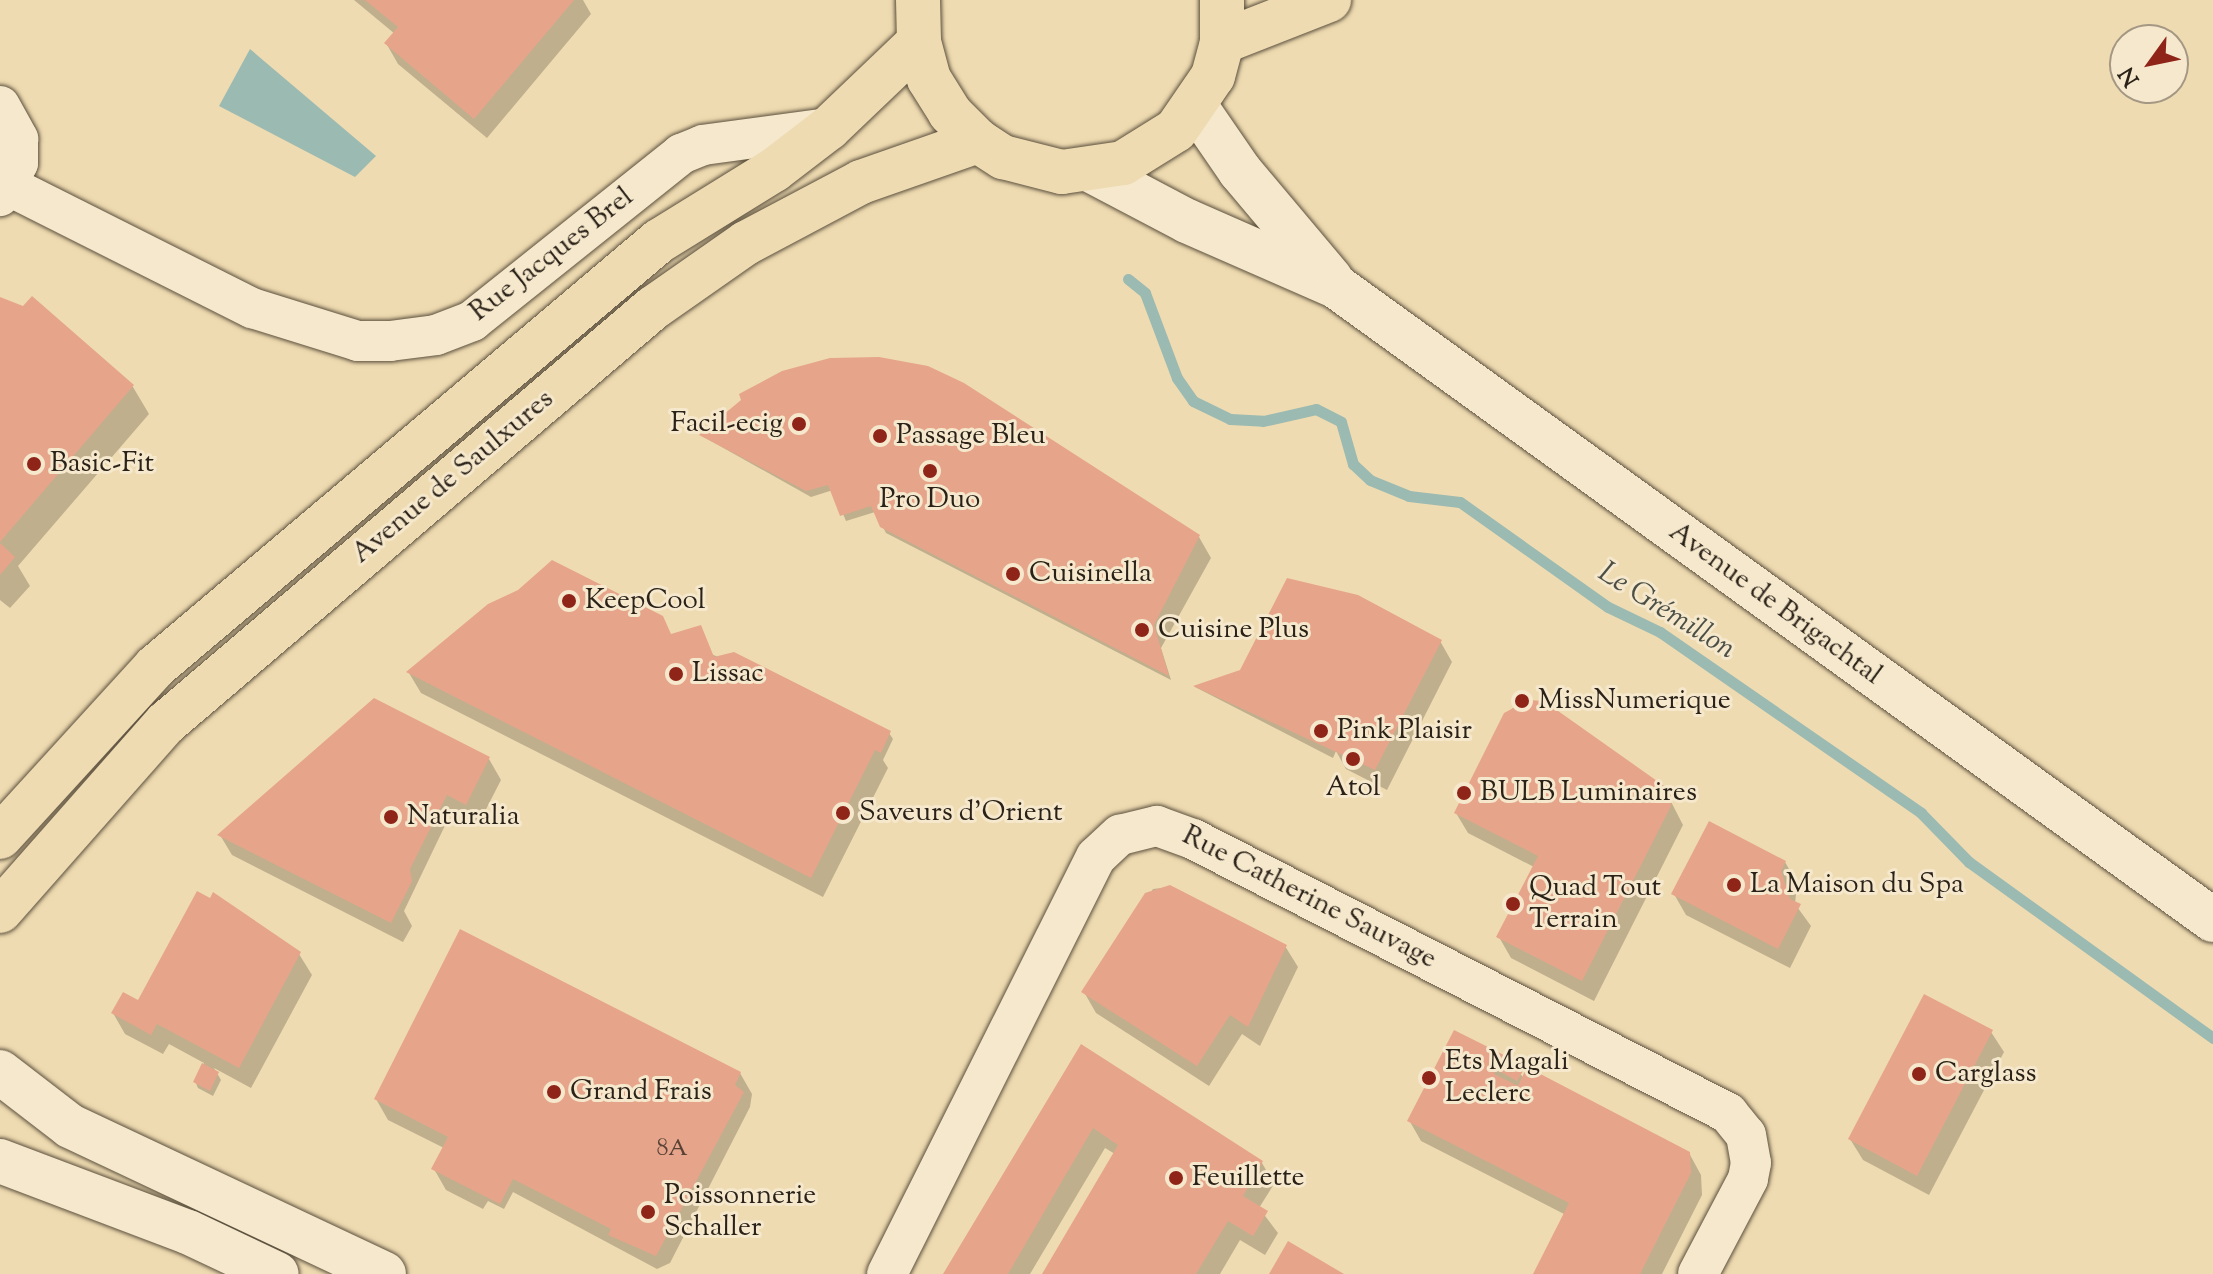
<!DOCTYPE html>
<html>
<head>
<meta charset="utf-8">
<style>
	body { margin:0 }
	#map { position:relative; width:2213px; height:1274px; overflow:hidden; background:#efdbb1; font-family:"Sorts Mill Goudy",serif }
	div>[style] { position:absolute }
	.water>* { inset:0; background:#9bbab2 }
	.shadow>* { inset:0; background:#0003 }
	.stream>* { height:11px; margin:-5.5px; padding:0 5.5px; transform-origin:5.5px; border-radius:5.5px; background:#9bbab2 }
	.building>* { inset:0; background:#e6a58b }
	.roads { filter:drop-shadow(0 0 2px #5b503e) drop-shadow(0 0 2px #5b503e) }
	.street>* { height:40px; margin:-20px; padding:0 20px; transform-origin:20px; border-radius:20px; background:#f5e8cc }
	.secondary>* { height:44px; margin:-22px; padding:0 22px; transform-origin:22px; border-radius:22px; background:#f5e8cc }
	.primary>* { height:44px; margin:-22px; padding:0 22px; transform-origin:22px; border-radius:22px; background:#efdbb1 }
	.dots>* { width:22px; height:22px; translate:-50% -50%; box-sizing:border-box; border:4px solid #f5e8cc; border-radius:50% }
	span { translate:-50% -50%; white-space:nowrap; text-align:center; line-height:1.15; -webkit-text-stroke:6px #f5e8cc; paint-order:stroke }
	.number-label { font-size:24px; color:#594235 }
	.number-label span { -webkit-text-stroke-width:0 }
	.street-label { font-size:28px; color:#2a2118 }
	.poi-label { font-size:28px; color:#2a2118 }
	.right { translate:-100% -50%; text-align:right }
	.left { translate:0 -50%; text-align:left }
	.water-label { font-size:30px; color:#4c4f46; font-style:italic }
	.north { position:absolute; left:2109px; top:24px; width:80px; height:80px; box-sizing:border-box; background:#f5e8cc; border:2px solid #a49884; border-radius:50%; rotate:237deg; font-size:22px; font-weight:700; line-height:32px; text-align:center; color:#2a2118 }
	.north::after { content:''; display:block; margin:auto; width:28px; height:36px; background:#8f2418; clip-path:polygon(50% 0,100% 100%,50% 72%,0 100%) }
</style>
</head>
<body>
<div id="map">
	<div class="water">
		<div style="clip-path:polygon(250px 49px,376px 156px,355px 177px,219px 106px)"></div>
	</div>
	<div class="shadow">
		<div style="clip-path:polygon(354px 0,583px 0,591px 14px,487px 138px,398px 64px,386px 43px,395px 34px)"></div>
		<div style="clip-path:polygon(32px 298px,133px 387px,149px 414px,18px 566px,30px 586px,10px 608px,0 600px,0 303px,24px 308px)"></div>
		<div style="clip-path:polygon(702px 436px,1199px 537px,1211px 558px,1161px 648px,1171px 680px,886px 533px,875px 512px,846px 521px,833px 490px,811px 497px)"></div>
		<div style="clip-path:polygon(671px 636px,889px 733px,893px 739px,883px 760px,888px 768px,823px 897px,421px 693px,409px 673px)"></div>
		<div style="clip-path:polygon(1440px 641px,1452px 662px,1387px 790px,1346px 769px,1336px 751px,1333px 758px,1195px 687px,1240px 672px)"></div>
		<div style="clip-path:polygon(1543px 704px,1665px 790px,1683px 825px,1594px 1001px,1511px 958px,1499px 937px,1534px 867px,1468px 833px,1456px 813px,1506px 714px,1514px 707px)"></div>
		<div style="clip-path:polygon(489px 759px,501px 780px,478px 825px,452px 811px,404px 911px,412px 926px,403px 942px,232px 855px,220px 835px)"></div>
		<div style="clip-path:polygon(1785px 862px,1797px 883px,1795px 904px,1811px 926px,1790px 968px,1686px 915px,1674px 894px)"></div>
		<div style="clip-path:polygon(1170px 887px,1285px 946px,1298px 967px,1260px 1046px,1242px 1034px,1209px 1086px,1096px 1013px,1084px 992px,1153px 889px)"></div>
		<div style="clip-path:polygon(299px 954px,312px 975px,251px 1088px,214px 1068px,221px 1080px,213px 1096px,198px 1088px,195px 1081px,204px 1063px,169px 1044px,163px 1054px,125px 1034px,113px 1013px)"></div>
		<div style="clip-path:polygon(1991px 1032px,2004px 1052px,1929px 1195px,1863px 1160px,1850px 1139px)"></div>
		<div style="clip-path:polygon(1082px 1047px,1262px 1163px,1274px 1184px,1259px 1208px,1278px 1233px,1265px 1255px,1240px 1240px,1220px 1274px,1044px 1274px,1115px 1154px,1105px 1148px,1030px 1274px,946px 1274px)"></div>
		<div style="clip-path:polygon(1503px 1056px,1524px 1078px,1689px 1153px,1701px 1175px,1702px 1195px,1662px 1274px,1535px 1274px,1566px 1215px,1421px 1141px,1409px 1120px)"></div>
		<div style="clip-path:polygon(740px 1073px,752px 1094px,750px 1107px,670px 1263px,657px 1269px,513px 1192px,504px 1209px,488px 1201px,483px 1209px,446px 1190px,434px 1169px,444px 1148px,388px 1120px,376px 1099px)"></div>
	</div>
	<div class="stream">
		<div style="left:1128px;top:279px;width:22px;rotate:39deg"></div>
		<div style="left:1145px;top:293px;width:91px;rotate:69.4deg"></div>
		<div style="left:1177px;top:378px;width:28px;rotate:55deg"></div>
		<div style="left:1193px;top:401px;width:41px;rotate:25.9deg"></div>
		<div style="left:1230px;top:419px;width:33px;rotate:3deg"></div>
		<div style="left:1263px;top:421px;width:54px;rotate:-12.8deg"></div>
		<div style="left:1316px;top:409px;width:28px;rotate:27deg"></div>
		<div style="left:1341px;top:422px;width:44px;rotate:74.1deg"></div>
		<div style="left:1353px;top:464px;width:23px;rotate:43deg"></div>
		<div style="left:1370px;top:480px;width:42px;rotate:22.3deg"></div>
		<div style="left:1409px;top:496px;width:51px;rotate:6.7deg"></div>
		<div style="left:1460px;top:502px;width:181px;rotate:35.4deg"></div>
		<div style="left:1608px;top:607px;width:58px;rotate:25.7deg"></div>
		<div style="left:1660px;top:632px;width:318px;rotate:34.7deg"></div>
		<div style="left:1921px;top:813px;width:69px;rotate:45.6deg"></div>
		<div style="left:1969px;top:862px;width:301px;rotate:35.8deg"></div>
	</div>
	<div class="building">
		<div style="clip-path:polygon(365px 0,574px 0,474px 119px,384px 43px,398px 27px)"></div>
		<div style="clip-path:polygon(32px 296px,134px 385px,0 542px,0 297px,23px 306px)"></div>
		<div style="clip-path:polygon(879px 357px,928px 366px,964px 383px,1200px 535px,1154px 625px,1169px 676px,880px 527px,871px 506px,840px 516px,828px 485px,806px 491px,699px 435px,741px 400px,739px 394px,782px 371px,830px 358px)"></div>
		<div style="clip-path:polygon(0 543px,15px 557px,0 575px)"></div>
		<div style="clip-path:polygon(552px 560px,663px 616px,671px 634px,701px 625px,714px 657px,734px 652px,891px 731px,881px 753px,875px 750px,811px 878px,406px 672px,488px 604px,518px 590px)"></div>
		<div style="clip-path:polygon(1287px 578px,1358px 595px,1442px 640px,1375px 770px,1193px 686px,1240px 670px)"></div>
		<div style="clip-path:polygon(374px 698px,490px 757px,466px 805px,447px 795px,410px 869px,412px 881px,391px 923px,217px 835px)"></div>
		<div style="clip-path:polygon(1529px 700px,1544px 701px,1667px 788px,1671px 796px,1671px 806px,1582px 981px,1496px 937px,1538px 856px,1454px 813px,1504px 713px)"></div>
		<div style="clip-path:polygon(1709px 821px,1786px 861px,1781px 871px,1790px 899px,1801px 904px,1778px 949px,1671px 894px)"></div>
		<div style="clip-path:polygon(1170px 885px,1287px 945px,1248px 1027px,1230px 1015px,1197px 1066px,1081px 992px,1145px 893px)"></div>
		<div style="clip-path:polygon(197px 891px,210px 898px,213px 892px,301px 952px,239px 1068px,157px 1024px,151px 1035px,111px 1013px,123px 992px,138px 1000px)"></div>
		<div style="clip-path:polygon(460px 929px,741px 1072px,735px 1085px,744px 1092px,656px 1256px,608px 1235px,611px 1229px,513px 1179px,500px 1204px,431px 1169px,448px 1137px,374px 1099px)"></div>
		<div style="clip-path:polygon(1924px 994px,1993px 1030px,1917px 1176px,1848px 1139px)"></div>
		<div style="clip-path:polygon(1454px 1030px,1504px 1055px,1494px 1074px,1518px 1086px,1527px 1067px,1690px 1152px,1691px 1173px,1640px 1274px,1533px 1274px,1569px 1203px,1407px 1121px)"></div>
		<div style="clip-path:polygon(1081px 1044px,1263px 1161px,1243px 1196px,1268px 1211px,1253px 1236px,1228px 1221px,1196px 1274px,1042px 1274px,1118px 1145px,1093px 1128px,1008px 1274px,943px 1274px)"></div>
		<div style="clip-path:polygon(1505px 1061px,1523px 1071px,1517px 1081px,1499px 1071px)"></div>
		<div style="clip-path:polygon(202px 1063px,219px 1072px,210px 1091px,193px 1082px)"></div>
		<div style="clip-path:polygon(1288px 1241px,1344px 1274px,1269px 1274px)"></div>
	</div>
	<div class="roads">
		<div class="street">
			<div style="left:0;top:106px;width:38px;rotate:61deg"></div>
			<div style="left:18px;top:139px;width:24px;rotate:90deg"></div>
			<div style="left:18px;top:163px;width:38px;rotate:119deg"></div>
			<div style="left:9px;top:186px;width:272px;rotate:26.7deg"></div>
			<div style="left:252px;top:308px;width:111px;rotate:17.3deg"></div>
			<div style="left:358px;top:341px;width:32px"></div>
			<div style="left:390px;top:341px;width:46px;rotate:-7.4deg"></div>
			<div style="left:436px;top:335px;width:39px;rotate:-21deg"></div>
			<div style="left:472px;top:321px;width:268px;rotate:-38.6deg"></div>
			<div style="left:681px;top:154px;width:24px;rotate:-22deg"></div>
			<div style="left:703px;top:145px;width:127px;rotate:-7.7deg"></div>
			<div style="left:887px;top:1274px;width:466px;rotate:-63.4deg"></div>
			<div style="left:1096px;top:857px;width:33px;rotate:-43deg"></div>
			<div style="left:1120px;top:835px;width:38px;rotate:-14deg"></div>
			<div style="left:1157px;top:826px;width:38px;rotate:20deg"></div>
			<div style="left:1193px;top:839px;width:601px;rotate:27.12deg"></div>
			<div style="left:1728px;top:1113px;width:28px;rotate:51deg"></div>
			<div style="left:1746px;top:1135px;width:28px;rotate:80deg"></div>
			<div style="left:1751px;top:1163px;width:16px;rotate:101deg"></div>
			<div style="left:1748px;top:1179px;width:107px;rotate:117.8deg"></div>
		</div>
		<div class="secondary">
			<div style="left:1196px;top:107px;width:78px;rotate:55.5deg"></div>
			<div style="left:1240px;top:171px;width:141px;rotate:49.9deg"></div>
			<div style="left:1092px;top:171px;width:107px;rotate:27.8deg"></div>
			<div style="left:1187px;top:221px;width:164px;rotate:23.7deg"></div>
			<div style="left:1337px;top:287px;width:1081px;rotate:35.85deg"></div>
			<div style="left:0;top:1072px;width:88px;rotate:37.6deg"></div>
			<div style="left:70px;top:1126px;width:347px;rotate:25.2deg"></div>
			<div style="left:0;top:1161px;width:201px;rotate:20.7deg"></div>
			<div style="left:188px;top:1232px;width:98px;rotate:25.3deg"></div>
		</div>
		<div class="primary">
			<div style="left:918px;top:0;width:42px;rotate:88.6deg"></div>
			<div style="left:919px;top:42px;width:38px;rotate:75deg"></div>
			<div style="left:929px;top:79px;width:40px;rotate:58deg"></div>
			<div style="left:950px;top:113px;width:40px;rotate:45deg"></div>
			<div style="left:978px;top:141px;width:30px;rotate:33deg"></div>
			<div style="left:1003px;top:157px;width:61px;rotate:14.3deg"></div>
			<div style="left:1062px;top:172px;width:62px;rotate:-8.4deg"></div>
			<div style="left:1123px;top:163px;width:62px;rotate:-31.9deg"></div>
			<div style="left:1176px;top:130px;width:65px;rotate:-55.6deg"></div>
			<div style="left:1213px;top:76px;width:35px;rotate:-75deg"></div>
			<div style="left:1222px;top:42px;width:42px;rotate:-90deg"></div>
			<div style="left:1222px;top:42px;width:115px;rotate:-21.4deg"></div>
			<div style="left:0;top:837px;width:230px;rotate:-47.6deg"></div>
			<div style="left:155px;top:667px;width:660px;rotate:-40.21deg"></div>
			<div style="left:659px;top:241px;width:135px;rotate:-31.7deg"></div>
			<div style="left:774px;top:170px;width:69px;rotate:-37.4deg"></div>
			<div style="left:829px;top:128px;width:124px;rotate:-43.7deg"></div>
			<div style="left:0;top:911px;width:251px;rotate:-48.6deg"></div>
			<div style="left:166px;top:723px;width:640px;rotate:-40.44deg"></div>
			<div style="left:653px;top:308px;width:113px;rotate:-35deg"></div>
			<div style="left:746px;top:243px;width:130px;rotate:-27.9deg"></div>
			<div style="left:861px;top:182px;width:124px;rotate:-19.3deg"></div>
		</div>
	</div>
	<div class="dots">
		<div style="left:799px;top:424px;background:#8f2418"></div>
		<div style="left:880px;top:436px;background:#8f2418"></div>
		<div style="left:34px;top:464px;background:#8f2418"></div>
		<div style="left:930px;top:471px;background:#8f2418"></div>
		<div style="left:1013px;top:574px;background:#8f2418"></div>
		<div style="left:569px;top:601px;background:#8f2418"></div>
		<div style="left:1142px;top:630px;background:#8f2418"></div>
		<div style="left:676px;top:674px;background:#8f2418"></div>
		<div style="left:1522px;top:701px;background:#8f2418"></div>
		<div style="left:1321px;top:731px;background:#8f2418"></div>
		<div style="left:1353px;top:759px;background:#8f2418"></div>
		<div style="left:1464px;top:793px;background:#8f2418"></div>
		<div style="left:843px;top:813px;background:#8f2418"></div>
		<div style="left:391px;top:817px;background:#8f2418"></div>
		<div style="left:1734px;top:885px;background:#8f2418"></div>
		<div style="left:1513px;top:904px;background:#8f2418"></div>
		<div style="left:1919px;top:1074px;background:#8f2418"></div>
		<div style="left:1429px;top:1078px;background:#8f2418"></div>
		<div style="left:554px;top:1092px;background:#8f2418"></div>
		<div style="left:1176px;top:1178px;background:#8f2418"></div>
		<div style="left:648px;top:1212px;background:#8f2418"></div>
	</div>
	<div class="number-label">
		<span style="left:672px;top:1150px">8A</span>
	</div>
	<div class="street-label">
		<span style="left:552px;top:255px;rotate:-38deg">Rue Jacques Brel</span>
		<span style="left:453px;top:477px;rotate:-40deg">Avenue de Saulxures</span>
		<span style="left:1775px;top:604px;rotate:36deg">Avenue de Brigachtal</span>
		<span style="left:1309px;top:898px;rotate:27deg">Rue Catherine Sauvage</span>
	</div>
	<div class="poi-label">
		<span class="right" style="left:783px;top:424px">Facil-ecig</span>
		<span class="left" style="left:896px;top:436px">Passage Bleu</span>
		<span class="left" style="left:50px;top:464px">Basic-Fit</span>
		<span style="left:930px;top:500px">Pro Duo</span>
		<span class="left" style="left:1029px;top:574px">Cuisinella</span>
		<span class="left" style="left:585px;top:601px">KeepCool</span>
		<span class="left" style="left:1158px;top:630px">Cuisine Plus</span>
		<span class="left" style="left:692px;top:674px">Lissac</span>
		<span class="left" style="left:1538px;top:701px">MissNumerique</span>
		<span class="left" style="left:1337px;top:731px">Pink Plaisir</span>
		<span style="left:1353px;top:788px">Atol</span>
		<span class="left" style="left:1480px;top:793px">BULB Luminaires</span>
		<span class="left" style="left:859px;top:813px">Saveurs d'Orient</span>
		<span class="left" style="left:407px;top:817px">Naturalia</span>
		<span class="left" style="left:1750px;top:885px">La Maison du Spa</span>
		<span class="left" style="left:1529px;top:904px">Quad Tout<br>Terrain</span>
		<span class="left" style="left:1445px;top:1078px">Ets Magali<br>Leclerc</span>
		<span class="left" style="left:1935px;top:1074px">Carglass</span>
		<span class="left" style="left:570px;top:1092px">Grand Frais</span>
		<span class="left" style="left:1192px;top:1178px">Feuillette</span>
		<span class="left" style="left:664px;top:1212px">Poissonnerie<br>Schaller</span>
	</div>
	<div class="water-label">
		<span style="left:1666px;top:612px;rotate:32deg">Le Grémillon</span>
	</div>
	<div class="north">N</div>
</div>
</body>
</html>
